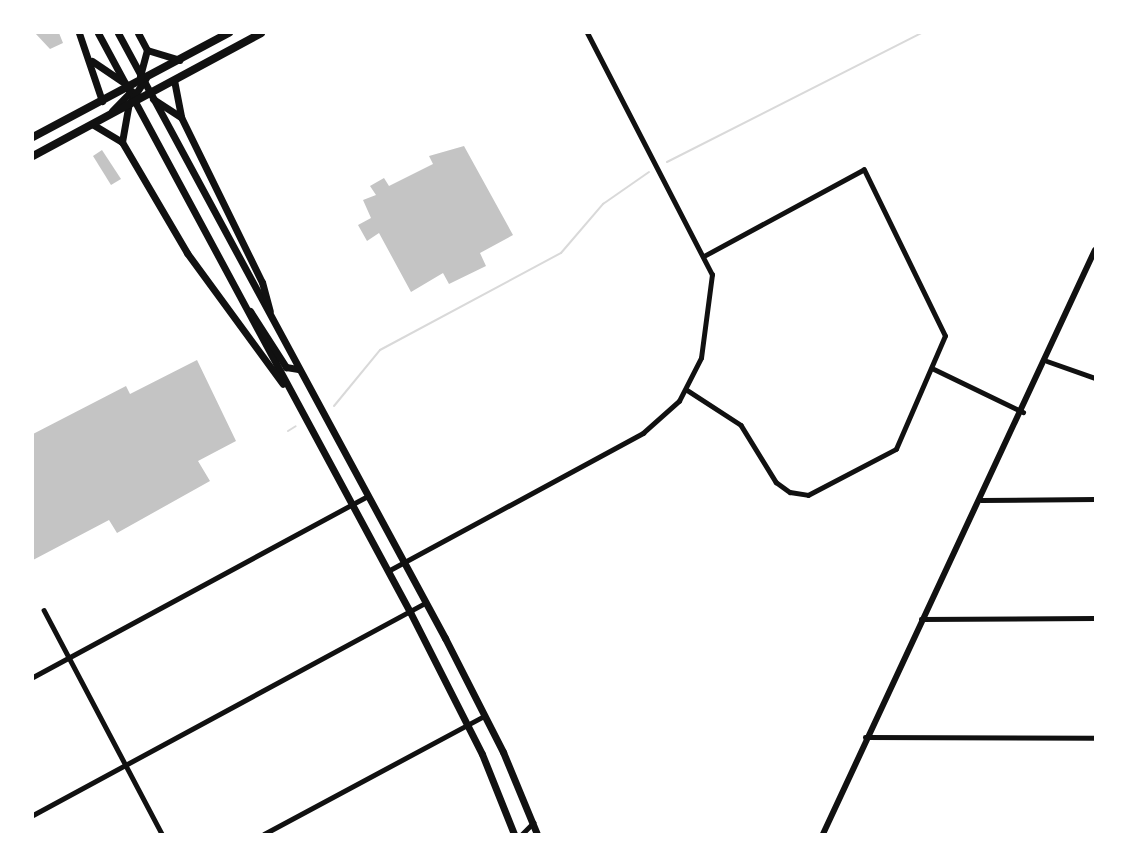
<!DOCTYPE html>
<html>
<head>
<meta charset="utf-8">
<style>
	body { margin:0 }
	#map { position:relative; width:1128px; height:867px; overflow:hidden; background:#fff; font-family:Cabin,sans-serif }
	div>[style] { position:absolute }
	.stream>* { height:2px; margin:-1px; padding:0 1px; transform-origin:1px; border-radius:1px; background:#d9d9d9 }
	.building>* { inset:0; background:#c4c4c4 }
	.minor>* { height:4.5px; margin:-2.25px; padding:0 2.25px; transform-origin:2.25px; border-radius:2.25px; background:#111 }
	.tertiary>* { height:6px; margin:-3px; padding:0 3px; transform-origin:3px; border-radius:3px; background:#111 }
	.secondary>* { height:7px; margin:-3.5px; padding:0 3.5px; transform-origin:3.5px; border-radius:3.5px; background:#111 }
	.primary>* { height:8px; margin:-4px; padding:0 4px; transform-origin:4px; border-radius:4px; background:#111 }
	span { translate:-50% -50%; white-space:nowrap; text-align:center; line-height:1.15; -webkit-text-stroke:4.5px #fff; paint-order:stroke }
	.frame { position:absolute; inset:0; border:34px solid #fff; pointer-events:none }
</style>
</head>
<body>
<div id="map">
	<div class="stream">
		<div style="left:667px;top:162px;width:285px;rotate:-26.9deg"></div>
		<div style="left:334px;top:406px;width:72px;rotate:-50.6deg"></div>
		<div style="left:380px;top:350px;width:205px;rotate:-28.2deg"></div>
		<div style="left:561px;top:253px;width:65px;rotate:-49.4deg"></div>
		<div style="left:603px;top:204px;width:56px;rotate:-34.8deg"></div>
		<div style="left:288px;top:431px;width:9px;rotate:-32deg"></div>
	</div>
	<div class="building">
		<div style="clip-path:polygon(35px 33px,59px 33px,63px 43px,50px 49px)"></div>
		<div style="clip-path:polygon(464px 146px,513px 235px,480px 253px,486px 266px,449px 284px,443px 273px,411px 292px,379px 233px,367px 241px,358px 225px,371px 218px,363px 200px,376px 195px,370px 186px,384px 178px,389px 186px,433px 164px,429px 156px)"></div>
		<div style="clip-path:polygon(102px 150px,121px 179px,111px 185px,93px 156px)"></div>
		<div style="clip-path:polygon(197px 360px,236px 441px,198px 461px,210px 481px,117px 533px,109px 520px,33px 560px,33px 434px,126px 386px,130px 394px)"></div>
	</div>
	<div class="minor">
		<div style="left:1047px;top:361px;width:51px;rotate:19.5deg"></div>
		<div style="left:934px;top:369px;width:99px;rotate:25.8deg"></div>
		<div style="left:687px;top:390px;width:64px;rotate:32.9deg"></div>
		<div style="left:741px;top:425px;width:67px;rotate:58.4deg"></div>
		<div style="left:776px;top:482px;width:17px;rotate:36deg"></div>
		<div style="left:790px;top:492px;width:18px;rotate:9deg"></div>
		<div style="left:808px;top:495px;width:99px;rotate:-27.6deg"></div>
		<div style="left:896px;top:449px;width:123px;rotate:-66.6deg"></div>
		<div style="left:945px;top:336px;width:185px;rotate:-116deg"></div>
		<div style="left:864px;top:170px;width:181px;rotate:151.6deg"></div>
		<div style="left:981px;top:500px;width:114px;rotate:-0.5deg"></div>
		<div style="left:388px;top:571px;width:290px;rotate:-28.4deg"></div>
		<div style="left:643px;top:433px;width:48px;rotate:-41.6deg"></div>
		<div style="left:679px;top:401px;width:48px;rotate:-62.9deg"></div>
		<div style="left:701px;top:358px;width:84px;rotate:-82.5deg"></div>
		<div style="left:712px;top:275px;width:272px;rotate:-117.3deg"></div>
		<div style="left:44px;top:610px;width:253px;rotate:62.2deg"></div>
		<div style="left:921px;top:619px;width:174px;rotate:-0.3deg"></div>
		<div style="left:33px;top:677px;width:379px;rotate:-28.4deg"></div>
		<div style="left:865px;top:737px;width:230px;rotate:0.2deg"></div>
		<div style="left:33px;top:815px;width:446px;rotate:-28.4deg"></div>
		<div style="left:264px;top:834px;width:250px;rotate:-28.2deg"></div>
		<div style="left:522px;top:834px;width:16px;rotate:-45deg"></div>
	</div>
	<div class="tertiary">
		<div style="left:823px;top:834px;width:644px;rotate:-65.03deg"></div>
	</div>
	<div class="secondary">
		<div style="left:79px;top:33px;width:72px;rotate:71.3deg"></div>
		<div style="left:98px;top:33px;width:658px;rotate:61.68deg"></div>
		<div style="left:410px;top:612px;width:159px;rotate:63.1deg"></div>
		<div style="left:482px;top:754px;width:86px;rotate:68.2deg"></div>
		<div style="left:118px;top:33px;width:688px;rotate:61.61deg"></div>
		<div style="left:445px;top:638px;width:128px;rotate:63deg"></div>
		<div style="left:503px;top:752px;width:89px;rotate:67.5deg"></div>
		<div style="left:138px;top:33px;width:19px;rotate:62deg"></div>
		<div style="left:147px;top:50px;width:34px;rotate:17deg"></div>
		<div style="left:92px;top:61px;width:41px;rotate:34.1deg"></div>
		<div style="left:140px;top:76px;width:27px;rotate:-75deg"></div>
		<div style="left:174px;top:80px;width:38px;rotate:79deg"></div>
		<div style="left:181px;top:117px;width:184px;rotate:63.9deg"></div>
		<div style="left:262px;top:282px;width:30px;rotate:75deg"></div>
		<div style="left:153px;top:99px;width:33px;rotate:33deg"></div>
		<div style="left:112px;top:111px;width:28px;rotate:-46deg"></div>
		<div style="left:92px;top:124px;width:35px;rotate:31deg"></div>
		<div style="left:122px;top:142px;width:129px;rotate:59.6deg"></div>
		<div style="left:187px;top:253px;width:162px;rotate:53.8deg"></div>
		<div style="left:122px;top:142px;width:39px;rotate:-80deg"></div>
		<div style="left:129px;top:104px;width:31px;rotate:-57deg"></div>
		<div style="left:250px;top:311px;width:67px;rotate:57.3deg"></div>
		<div style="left:286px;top:367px;width:11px;rotate:10deg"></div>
	</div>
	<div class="primary">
		<div style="left:33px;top:137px;width:222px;rotate:-28deg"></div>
		<div style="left:33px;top:156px;width:259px;rotate:-28.3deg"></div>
	</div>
	<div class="frame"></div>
</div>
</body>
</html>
